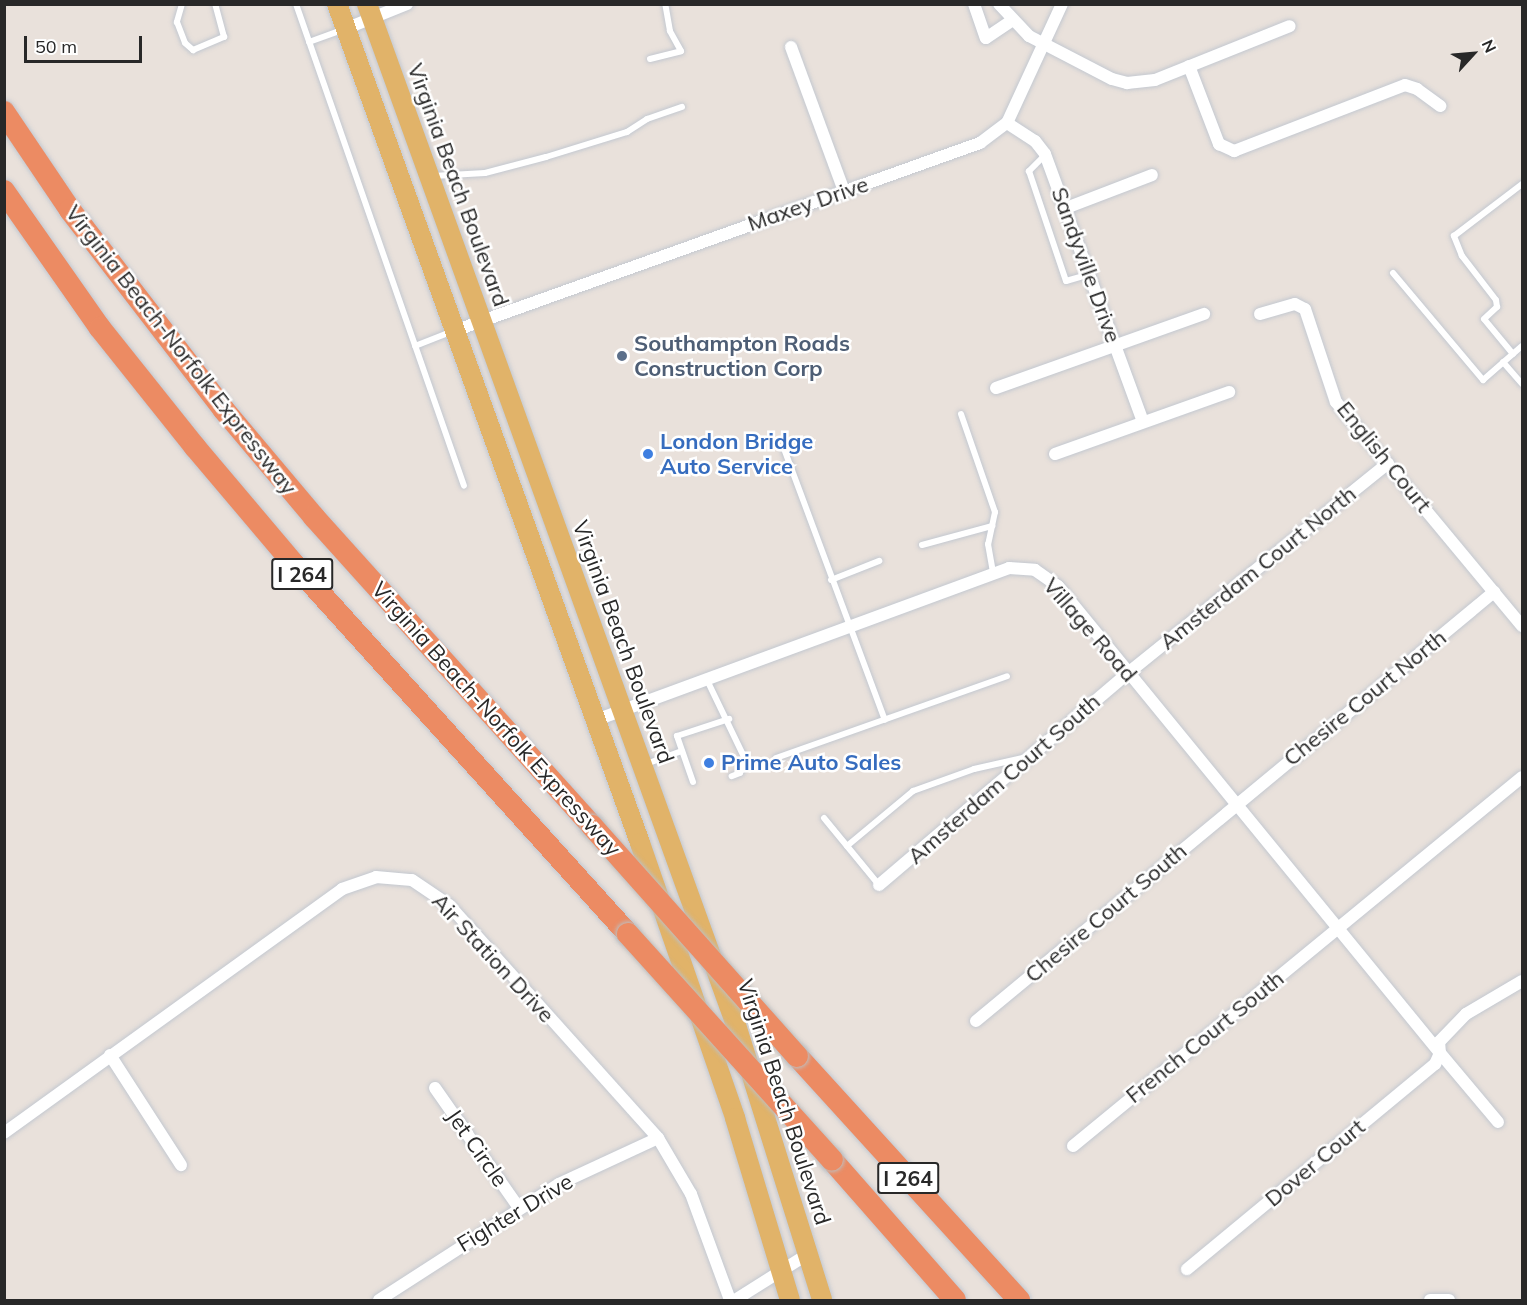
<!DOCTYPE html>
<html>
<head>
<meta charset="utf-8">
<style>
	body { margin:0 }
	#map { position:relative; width:1527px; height:1305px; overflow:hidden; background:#e9e1db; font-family:Mulish,sans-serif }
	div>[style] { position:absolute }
	.roads { filter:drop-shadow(0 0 2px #c3c8d0) drop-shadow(0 0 2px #c3c8d0) }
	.service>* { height:6px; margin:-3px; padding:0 3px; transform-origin:3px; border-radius:3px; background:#fff }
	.minor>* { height:12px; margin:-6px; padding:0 6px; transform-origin:6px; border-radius:6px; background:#fff }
	.primary>* { height:20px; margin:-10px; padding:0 10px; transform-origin:10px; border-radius:10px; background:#e1b369 }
	.motorway>* { height:22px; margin:-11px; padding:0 11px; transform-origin:11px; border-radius:11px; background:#ec8b63 }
	.bridges { filter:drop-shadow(0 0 2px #bebebe) drop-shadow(0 0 2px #bebebe) }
	.motorway-bridge>* { height:22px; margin:-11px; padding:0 11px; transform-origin:11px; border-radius:11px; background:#ec8b63 }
	.dots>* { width:16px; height:16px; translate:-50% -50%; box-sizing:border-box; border:3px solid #fff; border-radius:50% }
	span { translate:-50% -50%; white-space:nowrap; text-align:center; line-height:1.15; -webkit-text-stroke:5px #fff; paint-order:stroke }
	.shield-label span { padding:2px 4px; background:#fff; border:2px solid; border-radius:4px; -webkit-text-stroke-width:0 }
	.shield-label { font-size:21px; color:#282828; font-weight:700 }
	.street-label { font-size:22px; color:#282828 }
	.service-label { font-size:22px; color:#4e5e75; font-weight:700 }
	.left { translate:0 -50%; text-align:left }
	.shop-label { font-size:22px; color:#366cbe; font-weight:700 }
	.frame { position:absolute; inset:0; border:6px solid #282828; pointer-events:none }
	.north { position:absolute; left:1443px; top:24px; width:60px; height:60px; -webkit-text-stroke:4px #fff; paint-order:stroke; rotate:64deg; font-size:16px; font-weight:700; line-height:24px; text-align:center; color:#282828 }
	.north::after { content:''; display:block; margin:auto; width:21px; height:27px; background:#282828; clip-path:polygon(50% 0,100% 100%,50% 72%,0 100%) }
	.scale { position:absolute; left:24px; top:36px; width:118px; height:27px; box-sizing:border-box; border:3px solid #282828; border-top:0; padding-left:8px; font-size:18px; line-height:21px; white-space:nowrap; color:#282828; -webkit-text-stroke:4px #fff; paint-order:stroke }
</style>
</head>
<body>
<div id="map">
	<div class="roads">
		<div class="service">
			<div style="left:182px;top:4px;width:19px;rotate:106deg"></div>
			<div style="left:177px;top:22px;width:22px;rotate:69deg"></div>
			<div style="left:185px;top:43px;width:11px;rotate:41deg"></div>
			<div style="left:193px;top:50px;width:34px;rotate:-23deg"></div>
			<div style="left:224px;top:37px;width:34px;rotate:-105deg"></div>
			<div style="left:296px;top:4px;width:510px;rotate:70.78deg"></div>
			<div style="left:309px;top:42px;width:37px;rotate:-20deg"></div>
			<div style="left:650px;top:59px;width:32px;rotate:-14deg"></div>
			<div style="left:681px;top:51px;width:23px;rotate:-119deg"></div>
			<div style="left:670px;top:31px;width:27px;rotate:-100deg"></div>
			<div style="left:1045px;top:155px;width:23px;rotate:135deg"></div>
			<div style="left:1029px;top:171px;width:116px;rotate:71.4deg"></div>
			<div style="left:1066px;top:281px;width:25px;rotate:-16deg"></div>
			<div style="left:433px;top:176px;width:52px;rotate:-3.3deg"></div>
			<div style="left:485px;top:173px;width:63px;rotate:-14.7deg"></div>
			<div style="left:546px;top:157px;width:85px;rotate:-17.2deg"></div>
			<div style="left:627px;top:132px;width:24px;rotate:-33deg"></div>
			<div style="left:647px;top:119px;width:37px;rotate:-19deg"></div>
			<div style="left:1393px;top:273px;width:140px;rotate:49.9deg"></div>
			<div style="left:1483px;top:380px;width:52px;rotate:-41.1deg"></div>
			<div style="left:415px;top:346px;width:41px;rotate:-21.5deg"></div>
			<div style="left:1513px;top:354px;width:45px;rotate:-129.6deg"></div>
			<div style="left:1484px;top:319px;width:18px;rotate:-43deg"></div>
			<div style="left:1497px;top:307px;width:7px;rotate:-98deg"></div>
			<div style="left:1496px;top:300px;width:56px;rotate:-127.7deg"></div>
			<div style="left:1462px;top:256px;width:22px;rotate:-112deg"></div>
			<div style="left:1454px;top:236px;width:86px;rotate:-37.4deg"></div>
			<div style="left:1503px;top:362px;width:29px;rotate:49deg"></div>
			<div style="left:961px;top:414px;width:104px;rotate:70.9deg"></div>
			<div style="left:995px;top:512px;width:33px;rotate:102deg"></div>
			<div style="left:988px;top:544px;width:29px;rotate:80deg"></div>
			<div style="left:783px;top:446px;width:292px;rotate:69.6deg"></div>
			<div style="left:922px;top:545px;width:73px;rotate:-15.2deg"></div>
			<div style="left:831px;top:580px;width:52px;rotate:-21.6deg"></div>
			<div style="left:707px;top:680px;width:90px;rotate:64.3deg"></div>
			<div style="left:746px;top:761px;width:13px;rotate:117deg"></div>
			<div style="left:740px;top:773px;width:9px;rotate:159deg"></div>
			<div style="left:776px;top:758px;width:245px;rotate:-19.5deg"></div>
			<div style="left:646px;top:764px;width:38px;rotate:-20deg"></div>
			<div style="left:693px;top:782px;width:49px;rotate:-109.2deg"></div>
			<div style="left:677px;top:736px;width:55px;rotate:-18.1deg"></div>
			<div style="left:824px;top:818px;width:87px;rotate:50.6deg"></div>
			<div style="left:847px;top:846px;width:86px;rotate:-39.8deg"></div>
			<div style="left:913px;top:791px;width:65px;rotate:-19.8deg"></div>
			<div style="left:974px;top:769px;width:50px;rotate:-12.7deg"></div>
		</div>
		<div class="minor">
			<div style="left:974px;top:4px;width:36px;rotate:71deg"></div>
			<div style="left:986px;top:38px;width:30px;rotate:-34deg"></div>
			<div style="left:999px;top:4px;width:44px;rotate:46.8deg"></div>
			<div style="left:1029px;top:36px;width:93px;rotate:27.4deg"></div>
			<div style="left:1112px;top:79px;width:16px;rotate:15deg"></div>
			<div style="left:1127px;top:83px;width:28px;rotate:-6deg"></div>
			<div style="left:1155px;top:80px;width:145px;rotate:-21.8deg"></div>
			<div style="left:345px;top:29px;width:67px;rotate:-22deg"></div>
			<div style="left:791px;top:47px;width:153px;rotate:69.8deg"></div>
			<div style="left:1189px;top:66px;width:84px;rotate:69deg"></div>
			<div style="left:1219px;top:144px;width:17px;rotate:25deg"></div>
			<div style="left:1234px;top:151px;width:183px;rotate:-21.1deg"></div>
			<div style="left:1405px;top:85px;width:13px;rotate:18deg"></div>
			<div style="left:1417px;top:89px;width:29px;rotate:36deg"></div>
			<div style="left:1007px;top:123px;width:33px;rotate:33deg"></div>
			<div style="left:1035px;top:141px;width:16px;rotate:52deg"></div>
			<div style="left:1045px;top:154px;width:285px;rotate:69.9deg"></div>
			<div style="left:1066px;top:208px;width:92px;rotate:-21deg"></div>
			<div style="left:1260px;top:314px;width:36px;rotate:-16deg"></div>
			<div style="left:1295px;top:304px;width:11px;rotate:27deg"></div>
			<div style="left:1305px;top:309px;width:98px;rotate:71.6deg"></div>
			<div style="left:1336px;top:402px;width:291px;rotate:50.3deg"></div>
			<div style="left:454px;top:331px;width:559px;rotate:-19.67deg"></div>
			<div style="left:980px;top:143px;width:34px;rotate:-37deg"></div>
			<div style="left:1007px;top:123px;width:131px;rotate:-65.2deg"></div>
			<div style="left:996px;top:388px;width:221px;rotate:-19.6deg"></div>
			<div style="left:1055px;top:454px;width:185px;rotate:-19.6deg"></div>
			<div style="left:596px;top:720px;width:440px;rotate:-20.2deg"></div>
			<div style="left:1009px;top:568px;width:26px;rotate:4deg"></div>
			<div style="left:1035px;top:570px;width:28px;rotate:35deg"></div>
			<div style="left:1058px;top:586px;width:603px;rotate:50.72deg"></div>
			<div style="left:1440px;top:1053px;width:12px;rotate:114deg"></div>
			<div style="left:1435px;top:1064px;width:322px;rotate:140.4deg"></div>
			<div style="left:879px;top:885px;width:327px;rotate:-40.4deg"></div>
			<div style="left:1128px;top:673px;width:334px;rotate:-38.9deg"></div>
			<div style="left:976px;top:1021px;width:673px;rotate:-39.63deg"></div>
			<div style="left:110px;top:1055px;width:131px;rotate:57.2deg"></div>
			<div style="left:435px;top:1088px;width:146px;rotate:55deg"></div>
			<div style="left:1498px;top:1122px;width:90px;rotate:-130deg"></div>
			<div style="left:1440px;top:1053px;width:11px;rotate:-95deg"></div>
			<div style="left:1439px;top:1042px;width:39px;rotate:-46deg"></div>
			<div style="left:1466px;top:1014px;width:65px;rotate:-30.5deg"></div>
			<div style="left:4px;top:1133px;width:417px;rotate:-35.8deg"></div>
			<div style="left:342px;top:889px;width:36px;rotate:-19deg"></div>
			<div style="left:376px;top:877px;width:36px;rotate:5deg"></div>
			<div style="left:412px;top:880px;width:45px;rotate:34deg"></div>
			<div style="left:449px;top:905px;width:313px;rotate:48.1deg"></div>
			<div style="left:658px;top:1138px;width:65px;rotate:59.5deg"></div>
			<div style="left:691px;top:1194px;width:113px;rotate:69.8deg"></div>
			<div style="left:1073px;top:1146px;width:581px;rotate:-39.41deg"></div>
			<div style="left:379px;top:1300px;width:214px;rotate:-32.8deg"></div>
			<div style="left:559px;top:1184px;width:109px;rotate:-24.9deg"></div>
			<div style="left:735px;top:1300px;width:86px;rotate:-32.2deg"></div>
			<div style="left:1430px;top:1300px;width:19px"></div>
		</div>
		<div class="primary">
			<div style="left:337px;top:4px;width:892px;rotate:70.14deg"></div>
			<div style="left:640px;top:843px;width:291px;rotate:70.9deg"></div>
			<div style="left:735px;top:1118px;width:190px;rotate:73.2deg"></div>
			<div style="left:367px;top:4px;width:1086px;rotate:70.13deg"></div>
			<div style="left:736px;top:1025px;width:288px;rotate:72.6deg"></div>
		</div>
		<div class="motorway">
			<div style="left:4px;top:112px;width:118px;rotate:56deg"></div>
			<div style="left:70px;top:210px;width:252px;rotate:52.4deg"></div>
			<div style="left:224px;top:410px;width:140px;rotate:49.9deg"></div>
			<div style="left:314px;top:517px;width:416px;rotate:48deg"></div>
			<div style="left:4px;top:191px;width:167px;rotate:55deg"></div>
			<div style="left:100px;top:328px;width:152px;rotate:51.4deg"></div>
			<div style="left:195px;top:447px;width:152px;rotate:49.8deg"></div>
			<div style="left:293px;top:563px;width:500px;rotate:47.9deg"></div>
			<div style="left:797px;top:1056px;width:330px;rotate:47.7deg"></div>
			<div style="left:832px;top:1160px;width:186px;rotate:48.7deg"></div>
		</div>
	</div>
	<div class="bridges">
		<div class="motorway-bridge">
			<div style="left:592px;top:826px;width:308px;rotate:48.3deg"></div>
			<div style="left:628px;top:934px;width:304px;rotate:47.9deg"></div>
		</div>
	</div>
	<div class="dots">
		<div style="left:622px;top:356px;background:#5c6f8a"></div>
		<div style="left:648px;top:454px;background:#3f7fe0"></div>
		<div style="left:709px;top:763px;background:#3f7fe0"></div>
	</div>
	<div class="shield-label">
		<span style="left:302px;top:574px">I 264</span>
		<span style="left:908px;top:1178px">I 264</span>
	</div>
	<div class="street-label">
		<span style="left:458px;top:185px;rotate:70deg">Virginia Beach Boulevard</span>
		<span style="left:808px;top:204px;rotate:-19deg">Maxey Drive</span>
		<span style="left:1086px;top:265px;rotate:70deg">Sandyville Drive</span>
		<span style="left:181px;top:350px;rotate:52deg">Virginia Beach-Norfolk Expressway</span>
		<span style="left:1384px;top:457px;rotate:51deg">English Court</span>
		<span style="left:1258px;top:568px;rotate:-39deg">Amsterdam Court North</span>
		<span style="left:1090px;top:630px;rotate:49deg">Village Road</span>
		<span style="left:623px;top:642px;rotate:70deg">Virginia Beach Boulevard</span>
		<span style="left:1365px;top:698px;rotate:-39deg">Chesire Court North</span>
		<span style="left:496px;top:719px;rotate:48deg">Virginia Beach-Norfolk Expressway</span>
		<span style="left:1004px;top:779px;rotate:-41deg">Amsterdam Court South</span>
		<span style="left:1106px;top:913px;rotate:-40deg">Chesire Court South</span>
		<span style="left:493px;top:958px;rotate:47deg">Air Station Drive</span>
		<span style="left:1205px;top:1037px;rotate:-39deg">French Court South</span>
		<span style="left:784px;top:1102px;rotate:72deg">Virginia Beach Boulevard</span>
		<span style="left:477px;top:1148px;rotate:55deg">Jet Circle</span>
		<span style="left:1315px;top:1163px;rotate:-40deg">Dover Court</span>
		<span style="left:515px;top:1213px;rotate:-31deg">Fighter Drive</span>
	</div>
	<div class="service-label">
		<span class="left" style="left:634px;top:356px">Southampton Roads<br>Construction Corp</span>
	</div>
	<div class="shop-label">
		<span class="left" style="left:660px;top:454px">London Bridge<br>Auto Service</span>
		<span class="left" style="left:721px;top:763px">Prime Auto Sales</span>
	</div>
	<div class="frame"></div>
	<div class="north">N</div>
	<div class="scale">50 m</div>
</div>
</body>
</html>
